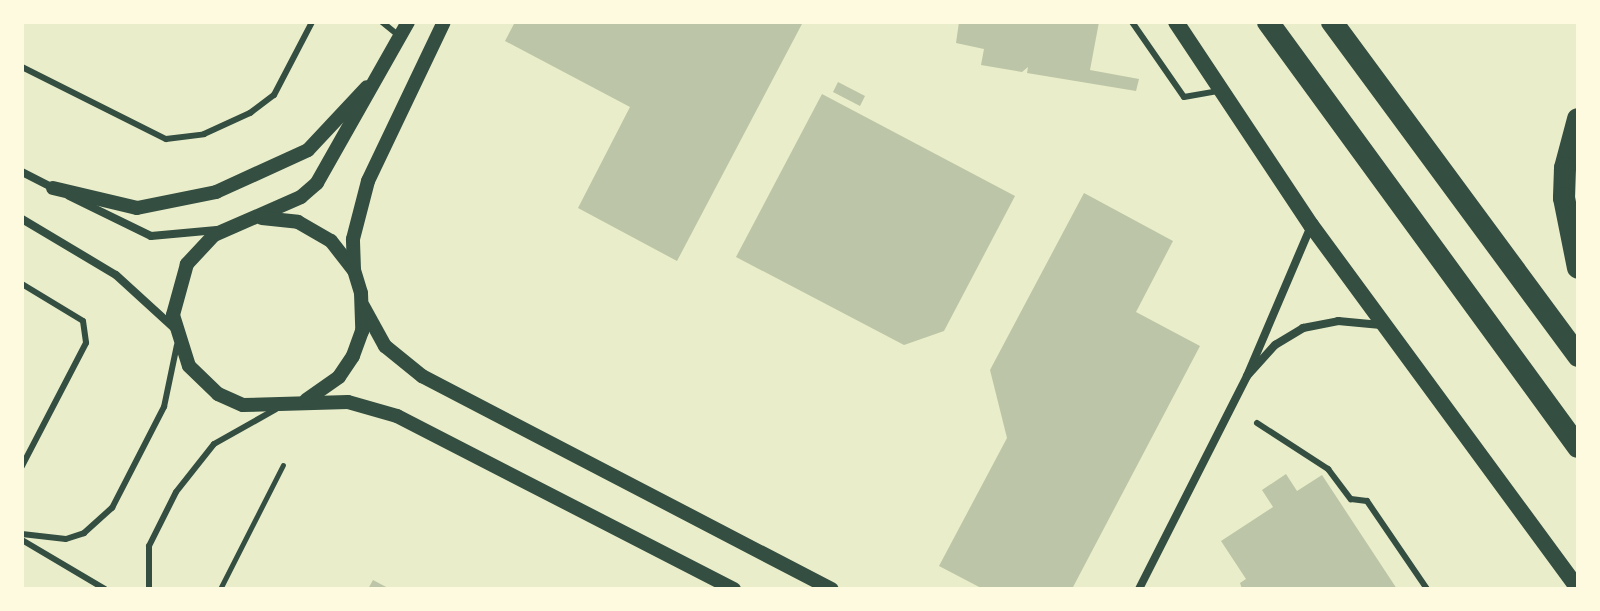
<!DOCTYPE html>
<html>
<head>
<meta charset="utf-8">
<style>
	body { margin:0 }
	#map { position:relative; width:1600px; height:611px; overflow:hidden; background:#e9edc9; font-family:Arial,sans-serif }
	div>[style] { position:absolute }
	.building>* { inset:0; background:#bcc5a7 }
	.path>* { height:5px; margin:-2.5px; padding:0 2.5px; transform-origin:2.5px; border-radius:2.5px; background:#344e41 }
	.service>* { height:6px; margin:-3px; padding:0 3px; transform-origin:3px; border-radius:3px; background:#344e41 }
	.minor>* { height:8px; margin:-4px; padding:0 4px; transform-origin:4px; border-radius:4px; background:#344e41 }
	.tertiary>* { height:14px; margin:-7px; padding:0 7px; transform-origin:7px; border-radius:7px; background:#344e41 }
	.secondary>* { height:16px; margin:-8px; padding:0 8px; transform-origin:8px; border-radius:8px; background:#344e41 }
	.trunk>* { height:22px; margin:-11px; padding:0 11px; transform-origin:11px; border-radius:11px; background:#344e41 }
	span { translate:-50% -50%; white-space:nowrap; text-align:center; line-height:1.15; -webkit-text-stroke:8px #fefae0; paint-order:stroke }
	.frame { position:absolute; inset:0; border:24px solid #fefae0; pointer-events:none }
</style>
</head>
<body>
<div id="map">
	<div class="building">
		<div style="clip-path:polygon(515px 22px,803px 22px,677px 261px,578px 208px,630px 107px,505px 41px)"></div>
		<div style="clip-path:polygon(959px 22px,1099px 22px,1090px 70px,1139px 79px,1136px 91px,1027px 73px,1028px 67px,1022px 72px,981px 65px,984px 49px,956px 43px)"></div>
		<div style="clip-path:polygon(838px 82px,865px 96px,860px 106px,833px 92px)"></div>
		<div style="clip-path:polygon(822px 94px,1015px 196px,944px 331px,904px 345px,736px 257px)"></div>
		<div style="clip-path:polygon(1084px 193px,1173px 241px,1136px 312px,1200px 346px,1072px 589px,983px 589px,939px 566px,1007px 438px,990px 370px)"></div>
		<div style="clip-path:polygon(1286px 474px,1297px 491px,1322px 475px,1397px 589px,1242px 589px,1240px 583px,1246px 579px,1221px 541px,1273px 507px,1262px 490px)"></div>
		<div style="clip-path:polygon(373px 580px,390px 589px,368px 589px)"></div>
	</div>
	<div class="path">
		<div style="left:220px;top:589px;width:139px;rotate:-63.1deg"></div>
	</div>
	<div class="service">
		<div style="left:382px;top:22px;width:21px;rotate:39deg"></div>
		<div style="left:1132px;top:22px;width:91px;rotate:55.3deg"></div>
		<div style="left:1184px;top:97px;width:34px;rotate:-10deg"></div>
		<div style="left:22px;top:67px;width:161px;rotate:26.6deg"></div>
		<div style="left:166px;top:139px;width:38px;rotate:-7deg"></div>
		<div style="left:204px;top:134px;width:51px;rotate:-24.5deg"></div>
		<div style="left:250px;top:113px;width:30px;rotate:-37deg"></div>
		<div style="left:274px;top:95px;width:82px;rotate:-62.5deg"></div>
		<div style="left:22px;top:284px;width:71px;rotate:31.2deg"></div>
		<div style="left:83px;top:321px;width:22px;rotate:82deg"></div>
		<div style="left:86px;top:343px;width:139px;rotate:117.5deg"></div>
		<div style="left:1257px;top:423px;width:85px;rotate:32.9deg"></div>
		<div style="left:1328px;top:469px;width:38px;rotate:53deg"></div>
		<div style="left:1351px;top:499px;width:16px;rotate:7deg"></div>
		<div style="left:1367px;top:501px;width:107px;rotate:55.7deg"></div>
		<div style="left:22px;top:534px;width:44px;rotate:6.5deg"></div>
		<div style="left:66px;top:539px;width:19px;rotate:-18deg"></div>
		<div style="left:84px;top:533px;width:38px;rotate:-42deg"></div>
		<div style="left:112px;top:508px;width:114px;rotate:-62.8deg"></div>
		<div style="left:164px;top:407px;width:63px;rotate:-78.2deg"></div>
		<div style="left:22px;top:540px;width:96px;rotate:30.6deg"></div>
		<div style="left:149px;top:589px;width:43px;rotate:-90deg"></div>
		<div style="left:149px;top:546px;width:60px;rotate:-63.4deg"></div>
		<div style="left:176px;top:492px;width:61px;rotate:-51.6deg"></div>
		<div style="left:214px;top:444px;width:71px;rotate:-29.4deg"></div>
	</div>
	<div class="minor">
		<div style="left:22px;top:172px;width:39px;rotate:27deg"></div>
		<div style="left:69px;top:196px;width:91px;rotate:26deg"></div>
		<div style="left:151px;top:236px;width:66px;rotate:-5.2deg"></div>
		<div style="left:22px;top:219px;width:109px;rotate:30.8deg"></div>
		<div style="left:116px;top:275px;width:79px;rotate:42.4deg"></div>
		<div style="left:1311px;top:226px;width:163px;rotate:113.1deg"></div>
		<div style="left:1247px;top:376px;width:42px;rotate:-47.9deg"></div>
		<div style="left:1275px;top:345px;width:33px;rotate:-31deg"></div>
		<div style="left:1303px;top:328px;width:36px;rotate:-11deg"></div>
		<div style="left:1338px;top:321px;width:43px;rotate:5.3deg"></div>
		<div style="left:1139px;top:589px;width:239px;rotate:-63.1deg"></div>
	</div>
	<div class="tertiary">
		<div style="left:408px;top:22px;width:185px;rotate:119.5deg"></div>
		<div style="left:317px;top:183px;width:21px;rotate:139deg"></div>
		<div style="left:301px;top:197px;width:95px;rotate:156.4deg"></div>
		<div style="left:214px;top:235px;width:40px;rotate:133deg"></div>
		<div style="left:187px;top:264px;width:53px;rotate:105.4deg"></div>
		<div style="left:173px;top:315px;width:53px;rotate:72.6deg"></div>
		<div style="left:189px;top:366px;width:40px;rotate:44deg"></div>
		<div style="left:218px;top:394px;width:27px;rotate:24deg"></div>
		<div style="left:243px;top:405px;width:105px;rotate:-1.6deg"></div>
		<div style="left:348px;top:402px;width:51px;rotate:15.9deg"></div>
		<div style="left:397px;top:416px;width:379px;rotate:27.2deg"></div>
		<div style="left:53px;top:188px;width:86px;rotate:13.4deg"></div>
		<div style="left:137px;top:208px;width:81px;rotate:-11.4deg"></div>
		<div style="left:216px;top:192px;width:101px;rotate:-24.5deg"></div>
		<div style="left:308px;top:150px;width:86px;rotate:-46.9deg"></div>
		<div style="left:262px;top:218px;width:36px;rotate:6deg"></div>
		<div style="left:298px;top:222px;width:38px;rotate:30deg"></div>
		<div style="left:331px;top:241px;width:37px;rotate:52deg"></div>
		<div style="left:354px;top:270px;width:24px;rotate:73deg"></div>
		<div style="left:361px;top:293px;width:38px;rotate:88deg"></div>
		<div style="left:362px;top:331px;width:27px;rotate:110deg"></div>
		<div style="left:353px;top:356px;width:25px;rotate:124deg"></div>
		<div style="left:339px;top:377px;width:40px;rotate:145.1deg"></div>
		<div style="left:354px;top:270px;width:31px;rotate:-92deg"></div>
		<div style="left:353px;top:239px;width:60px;rotate:-75.5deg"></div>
		<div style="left:368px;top:181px;width:176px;rotate:-64.5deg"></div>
		<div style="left:363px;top:306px;width:46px;rotate:61.2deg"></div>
		<div style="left:385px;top:346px;width:48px;rotate:39deg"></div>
		<div style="left:422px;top:376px;width:462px;rotate:27.5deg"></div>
	</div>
	<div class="secondary">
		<div style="left:1176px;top:22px;width:244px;rotate:56.4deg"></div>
		<div style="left:1311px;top:225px;width:451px;rotate:53.7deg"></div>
	</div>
	<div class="trunk">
		<div style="left:1268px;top:22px;width:526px;rotate:53.89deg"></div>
		<div style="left:1332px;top:22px;width:415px;rotate:53.6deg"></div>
		<div style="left:1578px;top:119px;width:51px;rotate:104.9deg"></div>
		<div style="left:1565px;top:168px;width:30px;rotate:92deg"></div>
		<div style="left:1564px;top:198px;width:71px;rotate:78.7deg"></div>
	</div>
	<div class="frame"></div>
</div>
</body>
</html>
